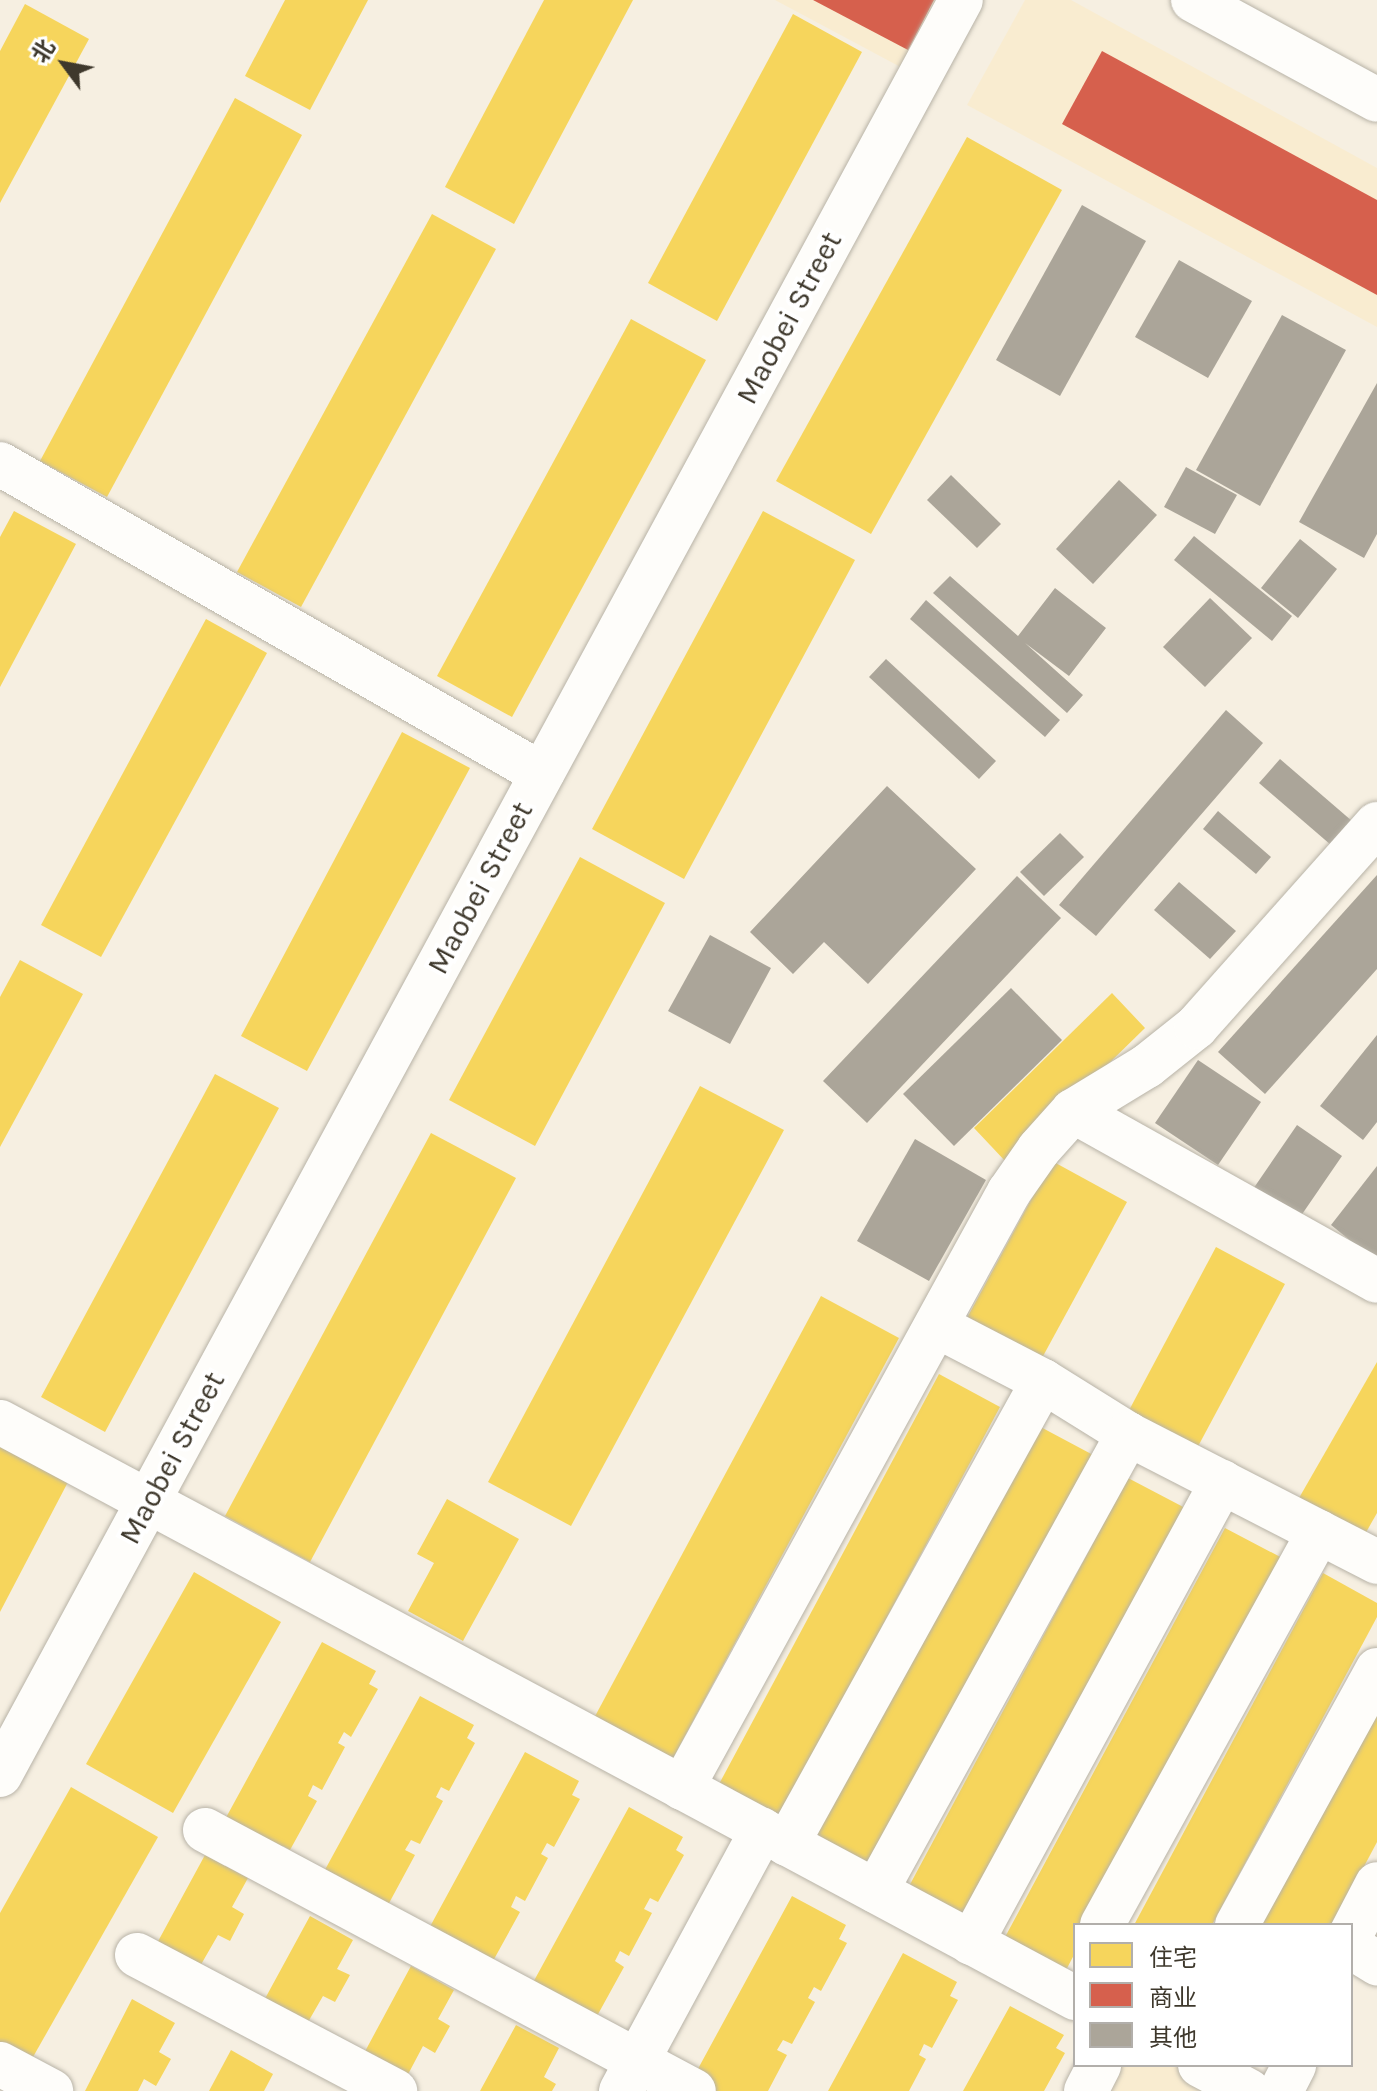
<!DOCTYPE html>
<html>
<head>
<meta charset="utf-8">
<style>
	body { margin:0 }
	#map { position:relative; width:1377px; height:2091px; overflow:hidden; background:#f6efe1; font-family:Karla,"Noto Sans SC",sans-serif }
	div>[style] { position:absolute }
	.built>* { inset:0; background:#f9ecd0 }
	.homes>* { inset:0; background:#f6d55c }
	.shops>* { inset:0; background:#d6604d }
	.building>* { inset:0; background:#aba599 }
	.roads { filter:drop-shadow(0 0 2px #b8b3a7) drop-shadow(0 0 2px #b8b3a7) }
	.minor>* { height:44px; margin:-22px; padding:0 22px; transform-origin:22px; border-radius:22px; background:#fefdfa }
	span { translate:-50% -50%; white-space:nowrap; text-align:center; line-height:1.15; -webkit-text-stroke:8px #fff; paint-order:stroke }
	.street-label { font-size:30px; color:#3e382c }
	.legend { position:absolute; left:1073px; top:1923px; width:280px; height:144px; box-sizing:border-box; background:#fff; border:2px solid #b2afab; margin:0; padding:10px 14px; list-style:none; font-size:24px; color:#3e382c }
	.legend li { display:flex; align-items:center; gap:16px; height:40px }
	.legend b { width:40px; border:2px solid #b2afab }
	.north { position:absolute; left:24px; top:24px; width:80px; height:80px; -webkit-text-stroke:6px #fff; paint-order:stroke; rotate:302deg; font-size:22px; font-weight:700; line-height:32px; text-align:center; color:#3e382c }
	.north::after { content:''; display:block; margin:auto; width:28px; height:36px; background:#3e382c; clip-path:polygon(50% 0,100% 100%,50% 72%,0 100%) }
</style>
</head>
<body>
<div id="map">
	<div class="built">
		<div style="clip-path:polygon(775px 0,946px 0,908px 71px)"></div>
		<div style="clip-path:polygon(1025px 0,1071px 0,1377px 168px,1377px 327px,967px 105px)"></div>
		<div style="clip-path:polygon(1113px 2065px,1181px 2065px,1228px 2091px,1100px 2091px)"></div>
	</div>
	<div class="homes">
		<div style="clip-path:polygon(285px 0,368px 0,310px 110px,245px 76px)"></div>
		<div style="clip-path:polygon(544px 0,633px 0,514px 224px,445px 187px)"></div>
		<div style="clip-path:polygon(25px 4px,89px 39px,0 203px,0 51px)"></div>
		<div style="clip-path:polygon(793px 14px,862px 52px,717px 321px,648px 283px)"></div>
		<div style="clip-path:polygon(235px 98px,302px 135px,107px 497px,40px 461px)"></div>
		<div style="clip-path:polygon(967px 137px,1062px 190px,871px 534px,776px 481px)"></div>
		<div style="clip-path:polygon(432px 214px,496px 249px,301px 607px,237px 572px)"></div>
		<div style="clip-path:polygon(631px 319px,706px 360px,512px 717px,437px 676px)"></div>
		<div style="clip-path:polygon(14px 511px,76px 544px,0 687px,0 537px)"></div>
		<div style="clip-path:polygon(763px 511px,855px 560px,684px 879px,592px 829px)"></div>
		<div style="clip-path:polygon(206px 619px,267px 653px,101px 957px,41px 925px)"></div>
		<div style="clip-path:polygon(402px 732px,470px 768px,307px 1071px,241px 1036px)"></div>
		<div style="clip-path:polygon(580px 857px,665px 903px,535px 1146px,449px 1100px)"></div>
		<div style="clip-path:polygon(20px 960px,83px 994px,0 1147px,0 997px)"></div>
		<div style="clip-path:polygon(1112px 993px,1145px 1028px,1007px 1163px,974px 1128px)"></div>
		<div style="clip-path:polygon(215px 1074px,279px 1108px,105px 1432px,41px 1397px)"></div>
		<div style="clip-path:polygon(700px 1086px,784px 1130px,571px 1526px,488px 1482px)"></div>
		<div style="clip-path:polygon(431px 1133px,516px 1178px,310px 1562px,225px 1516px)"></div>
		<div style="clip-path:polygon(1052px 1161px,1127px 1202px,1036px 1369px,961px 1329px)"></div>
		<div style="clip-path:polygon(1216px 1247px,1285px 1284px,1195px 1452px,1126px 1416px)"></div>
		<div style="clip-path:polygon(821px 1296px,899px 1338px,671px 1762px,593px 1720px)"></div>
		<div style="clip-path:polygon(1377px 1362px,1377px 1513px,1360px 1543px,1295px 1505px)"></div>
		<div style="clip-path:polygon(939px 1374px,1000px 1407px,779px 1818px,718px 1786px)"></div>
		<div style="clip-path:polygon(1035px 1424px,1095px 1456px,874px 1868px,814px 1836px)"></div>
		<div style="clip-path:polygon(0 1447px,68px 1482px,0 1612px)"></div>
		<div style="clip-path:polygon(1128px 1478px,1189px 1510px,968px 1922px,907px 1890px)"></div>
		<div style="clip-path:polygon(447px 1499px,519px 1539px,463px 1641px,408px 1611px,434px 1563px,417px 1554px)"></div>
		<div style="clip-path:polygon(1225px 1528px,1286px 1560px,1090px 1925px,1075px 1925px,1075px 1953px,1065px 1972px,1004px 1939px)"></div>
		<div style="clip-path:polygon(194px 1572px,281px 1622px,173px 1813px,86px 1764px)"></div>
		<div style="clip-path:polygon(1323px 1573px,1377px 1603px,1377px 1617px,1212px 1925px,1134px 1925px)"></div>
		<div style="clip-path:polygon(322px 1642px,376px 1671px,369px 1684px,378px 1689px,351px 1737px,344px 1732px,338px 1743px,345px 1747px,322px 1790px,313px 1785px,308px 1796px,317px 1801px,290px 1850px,283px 1846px,273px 1864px,217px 1834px)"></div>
		<div style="clip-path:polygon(420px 1696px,474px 1725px,467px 1738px,475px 1743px,449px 1791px,441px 1787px,436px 1797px,443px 1801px,420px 1844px,411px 1840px,405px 1850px,415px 1855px,388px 1905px,315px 1888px)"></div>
		<div style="clip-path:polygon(1377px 1697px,1377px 1842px,1333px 1925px,1255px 1925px)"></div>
		<div style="clip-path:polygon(525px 1752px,579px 1781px,572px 1795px,580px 1799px,554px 1847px,547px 1843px,541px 1854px,548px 1858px,525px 1901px,516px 1896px,511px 1907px,520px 1912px,493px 1961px,420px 1945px)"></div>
		<div style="clip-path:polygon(71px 1787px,158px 1837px,29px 2064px,0 2047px,0 1913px)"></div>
		<div style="clip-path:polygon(629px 1807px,683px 1837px,676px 1850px,684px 1855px,658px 1902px,650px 1898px,644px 1909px,652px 1913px,629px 1956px,620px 1951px,615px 1961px,624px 1967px,597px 2016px,524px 1999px)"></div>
		<div style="clip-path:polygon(205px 1855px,248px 1878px,232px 1907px,244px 1914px,230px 1941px,218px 1935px,199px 1968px,156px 1945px)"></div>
		<div style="clip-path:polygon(792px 1896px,846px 1925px,839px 1939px,847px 1943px,821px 1991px,814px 1987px,808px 1998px,815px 2002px,792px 2044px,783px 2040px,777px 2050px,787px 2055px,768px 2091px,692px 2091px,687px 2089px)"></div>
		<div style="clip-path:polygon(310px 1916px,353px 1940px,337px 1969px,350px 1975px,335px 2002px,323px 1996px,304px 2029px,261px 2006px)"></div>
		<div style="clip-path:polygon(903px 1953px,957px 1982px,950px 1996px,958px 2000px,932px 2048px,924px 2044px,919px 2055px,926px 2059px,909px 2091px,828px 2091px)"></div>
		<div style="clip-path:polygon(411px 1966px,454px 1990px,438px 2019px,450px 2026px,435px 2053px,423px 2046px,405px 2080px,362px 2057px)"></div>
		<div style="clip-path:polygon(132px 1999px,175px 2023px,159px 2052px,171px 2059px,156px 2086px,144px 2079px,138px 2091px,85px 2091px)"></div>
		<div style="clip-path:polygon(1010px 2006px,1064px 2035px,1056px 2048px,1065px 2053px,1044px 2091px,963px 2091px)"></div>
		<div style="clip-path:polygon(516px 2025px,559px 2048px,544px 2077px,556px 2084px,552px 2091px,480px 2091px)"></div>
		<div style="clip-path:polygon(231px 2050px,273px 2074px,264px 2091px,209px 2091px)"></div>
	</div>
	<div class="shops">
		<div style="clip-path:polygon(813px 0,934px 0,908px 50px)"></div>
		<div style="clip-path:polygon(1102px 51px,1377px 200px,1377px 295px,1062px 124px)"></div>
	</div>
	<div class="building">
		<div style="clip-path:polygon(1082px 205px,1146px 241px,1060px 396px,996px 360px)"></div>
		<div style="clip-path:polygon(1179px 260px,1252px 301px,1208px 378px,1135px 337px)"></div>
		<div style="clip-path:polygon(1282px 315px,1346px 350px,1260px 506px,1196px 470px)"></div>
		<div style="clip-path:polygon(1377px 383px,1377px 534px,1364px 558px,1299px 522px)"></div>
		<div style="clip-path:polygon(1186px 467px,1237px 495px,1215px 534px,1164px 507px)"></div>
		<div style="clip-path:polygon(951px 475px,1001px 524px,977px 548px,927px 500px)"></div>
		<div style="clip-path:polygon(1119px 480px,1157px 515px,1093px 584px,1056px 549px)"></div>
		<div style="clip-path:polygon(1194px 536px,1292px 616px,1272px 641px,1174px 560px)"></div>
		<div style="clip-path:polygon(1300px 539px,1337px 569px,1298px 618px,1261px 588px)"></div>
		<div style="clip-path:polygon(950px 576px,1018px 636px,1055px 588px,1106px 628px,1069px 676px,1025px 643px,1083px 695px,1067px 713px,933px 593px)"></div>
		<div style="clip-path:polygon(1210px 598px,1252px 638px,1205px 687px,1163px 647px)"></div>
		<div style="clip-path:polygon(926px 600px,1060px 720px,1045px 737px,910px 619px)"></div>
		<div style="clip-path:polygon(886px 659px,996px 761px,979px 779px,869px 677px)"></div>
		<div style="clip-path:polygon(1226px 710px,1263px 743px,1096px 936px,1059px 905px)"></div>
		<div style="clip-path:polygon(1280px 759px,1352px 821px,1331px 845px,1259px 783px)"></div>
		<div style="clip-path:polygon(887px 786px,976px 869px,868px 984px,824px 942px,793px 974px,750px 932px)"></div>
		<div style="clip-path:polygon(1218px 811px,1271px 857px,1256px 874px,1203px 829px)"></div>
		<div style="clip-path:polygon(1060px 833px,1084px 857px,1044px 896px,1020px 872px)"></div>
		<div style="clip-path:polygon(1377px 875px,1377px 969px,1265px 1094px,1218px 1052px)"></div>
		<div style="clip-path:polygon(1017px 876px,1061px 918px,867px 1123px,823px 1081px)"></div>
		<div style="clip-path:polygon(1179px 882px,1236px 931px,1210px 959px,1154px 910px)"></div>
		<div style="clip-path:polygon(710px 935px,771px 968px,730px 1044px,668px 1011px)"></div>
		<div style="clip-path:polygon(1011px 988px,1062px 1040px,954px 1146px,903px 1094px)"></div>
		<div style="clip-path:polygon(1377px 1035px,1377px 1122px,1363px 1140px,1320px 1106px)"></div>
		<div style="clip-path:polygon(1198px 1060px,1261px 1102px,1218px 1165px,1155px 1123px)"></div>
		<div style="clip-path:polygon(1297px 1125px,1342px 1156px,1296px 1223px,1251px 1192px)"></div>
		<div style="clip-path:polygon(915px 1139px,986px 1180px,929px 1281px,857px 1241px)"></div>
		<div style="clip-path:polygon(1377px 1166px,1377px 1262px,1331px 1225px)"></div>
	</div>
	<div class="roads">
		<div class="minor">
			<div style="left:1193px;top:0;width:209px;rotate:28.5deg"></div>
			<div style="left:0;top:464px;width:624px;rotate:29.77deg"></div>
			<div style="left:1073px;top:1111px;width:348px;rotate:29.2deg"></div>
			<div style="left:937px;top:1326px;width:119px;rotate:27.4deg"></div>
			<div style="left:1043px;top:1381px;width:100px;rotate:31.9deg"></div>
			<div style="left:1128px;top:1434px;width:280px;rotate:27.2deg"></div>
			<div style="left:0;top:1422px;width:1220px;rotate:28.18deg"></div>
			<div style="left:0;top:1775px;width:2018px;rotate:-61.57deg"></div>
			<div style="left:682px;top:1788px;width:680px;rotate:-61.25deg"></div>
			<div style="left:1009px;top:1192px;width:52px;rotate:-55.1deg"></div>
			<div style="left:1039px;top:1149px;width:51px;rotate:-48.2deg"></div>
			<div style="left:1073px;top:1111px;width:87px;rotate:-31.3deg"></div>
			<div style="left:1147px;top:1066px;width:63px;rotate:-38.5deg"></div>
			<div style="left:1196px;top:1027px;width:272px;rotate:-48.3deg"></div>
			<div style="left:205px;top:1830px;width:554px;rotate:28.09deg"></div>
			<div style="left:787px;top:1844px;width:529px;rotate:-61.06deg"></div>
			<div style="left:876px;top:1891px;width:522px;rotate:-61.13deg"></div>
			<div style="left:1102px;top:1925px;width:449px;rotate:-61.1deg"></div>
			<div style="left:1237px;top:1925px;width:291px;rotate:-61.2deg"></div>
			<div style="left:1351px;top:1934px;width:56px;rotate:-62.5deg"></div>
			<div style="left:971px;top:1943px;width:525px;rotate:-61.43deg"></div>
			<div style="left:1351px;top:1947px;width:31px;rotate:32deg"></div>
			<div style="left:137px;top:1955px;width:292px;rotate:27.8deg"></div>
			<div style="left:0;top:2064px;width:58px;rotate:27.9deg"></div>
			<div style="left:1200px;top:2065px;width:55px;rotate:28deg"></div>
			<div style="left:621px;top:2091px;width:297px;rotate:-61.6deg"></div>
			<div style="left:1086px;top:2091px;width:29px;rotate:-63deg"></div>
			<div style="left:1281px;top:2091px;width:29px;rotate:-63deg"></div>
		</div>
	</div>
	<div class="street-label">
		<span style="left:789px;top:318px;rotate:-62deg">Maobei Street</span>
		<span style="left:480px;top:888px;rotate:-62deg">Maobei Street</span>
		<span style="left:172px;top:1458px;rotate:-62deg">Maobei Street</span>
	</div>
	<ul class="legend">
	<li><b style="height:22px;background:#f6d55c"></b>住宅</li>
	<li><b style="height:22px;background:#d6604d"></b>商业</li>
	<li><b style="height:22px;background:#aba599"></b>其他</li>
	</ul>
	<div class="north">北</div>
</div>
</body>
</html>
